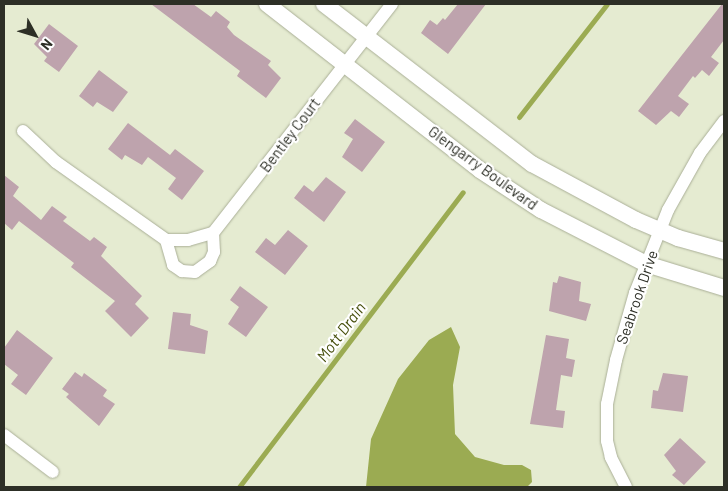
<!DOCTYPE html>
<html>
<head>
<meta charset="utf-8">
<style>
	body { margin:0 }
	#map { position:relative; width:728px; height:491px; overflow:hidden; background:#e5ebd1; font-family:Barlow,sans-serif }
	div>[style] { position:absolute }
	.water>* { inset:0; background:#9bab52 }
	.stream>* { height:5px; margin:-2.5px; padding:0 2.5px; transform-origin:2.5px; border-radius:2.5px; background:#9bab52 }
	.building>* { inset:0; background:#bea3ad }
	.roads { filter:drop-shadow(0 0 1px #aaaf97) drop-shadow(0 0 1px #aaaf97) }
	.minor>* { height:12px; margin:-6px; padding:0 6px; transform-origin:6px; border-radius:6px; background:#fff }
	.tertiary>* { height:16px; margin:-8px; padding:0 8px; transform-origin:8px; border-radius:8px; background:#fff }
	span { translate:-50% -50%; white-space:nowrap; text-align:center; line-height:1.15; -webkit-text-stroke:4.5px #fff; paint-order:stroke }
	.street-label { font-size:15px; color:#2d2f26 }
	.water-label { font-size:16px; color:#454e0a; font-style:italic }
	.frame { position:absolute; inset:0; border:5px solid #2d2f26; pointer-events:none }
	.north { position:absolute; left:10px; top:10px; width:50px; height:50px; -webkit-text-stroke:4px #fff; paint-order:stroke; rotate:129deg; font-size:14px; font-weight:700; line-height:20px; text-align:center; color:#2d2f26 }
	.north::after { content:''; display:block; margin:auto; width:18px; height:22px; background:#2d2f26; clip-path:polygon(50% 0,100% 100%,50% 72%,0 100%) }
</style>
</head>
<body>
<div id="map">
	<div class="water">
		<div style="clip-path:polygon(451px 327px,460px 347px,453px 385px,455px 434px,475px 457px,504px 465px,522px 465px,531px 470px,532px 482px,527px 487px,366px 487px,371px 439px,398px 379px,429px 340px)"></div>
	</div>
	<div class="stream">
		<div style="left:519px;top:117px;width:143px;rotate:-52.1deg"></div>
		<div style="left:239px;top:487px;width:370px;rotate:-52.8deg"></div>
	</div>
	<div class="building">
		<div style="clip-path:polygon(151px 4px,193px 4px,211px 17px,216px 11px,230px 22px,227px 27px,234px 35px,271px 61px,268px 65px,281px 78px,266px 98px,237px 76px,240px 71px)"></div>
		<div style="clip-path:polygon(458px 4px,486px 4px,448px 54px,421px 33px,430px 20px,437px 25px,443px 18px,445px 20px)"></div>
		<div style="clip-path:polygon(722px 4px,724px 4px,724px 40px,711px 57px,719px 63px,709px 76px,702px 70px,695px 78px,693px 76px,678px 96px,689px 104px,679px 117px,671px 111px,656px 125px,638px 111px)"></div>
		<div style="clip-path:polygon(49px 24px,78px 46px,59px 72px,44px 61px,47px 57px,34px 44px)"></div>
		<div style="clip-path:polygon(99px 70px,128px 92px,113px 112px,97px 102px,93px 107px,79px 96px)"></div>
		<div style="clip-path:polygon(355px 119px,385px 142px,362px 172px,342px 157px,353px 139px,344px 133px)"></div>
		<div style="clip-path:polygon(128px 123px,170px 155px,175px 149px,204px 171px,182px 200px,168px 189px,176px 178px,148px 157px,142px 165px,125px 155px,122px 160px,108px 149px)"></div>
		<div style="clip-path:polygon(4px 175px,19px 187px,13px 196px,41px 220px,52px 206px,67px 217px,63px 221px,90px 241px,94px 237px,107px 247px,101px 256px,142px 296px,135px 304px,149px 318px,131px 337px,105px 311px,115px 301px,71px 267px,74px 263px,19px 221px,12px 230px,4px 223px)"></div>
		<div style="clip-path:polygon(326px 177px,346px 192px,324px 222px,294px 198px,304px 185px,313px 192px)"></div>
		<div style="clip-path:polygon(288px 230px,308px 246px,285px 275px,255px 252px,266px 238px,275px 245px)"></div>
		<div style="clip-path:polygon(559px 276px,581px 282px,579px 301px,591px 304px,586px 321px,549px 311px,553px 282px,557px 283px)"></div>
		<div style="clip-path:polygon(240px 286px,268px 307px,246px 337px,228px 324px,239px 307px,230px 300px)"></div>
		<div style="clip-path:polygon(173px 312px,191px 314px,190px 325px,208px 331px,205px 354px,168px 349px)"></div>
		<div style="clip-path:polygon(17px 330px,53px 358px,26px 395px,11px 384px,18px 375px,4px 364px,4px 348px)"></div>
		<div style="clip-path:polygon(546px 335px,569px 339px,566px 358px,575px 360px,572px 377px,561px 375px,556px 410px,565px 411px,563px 428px,530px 424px)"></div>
		<div style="clip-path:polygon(75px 372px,82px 377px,84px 373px,107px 390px,103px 396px,115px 404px,99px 426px,66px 397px,69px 394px,62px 389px)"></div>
		<div style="clip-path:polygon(663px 373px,688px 376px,683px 412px,651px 408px,653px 390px,658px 391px)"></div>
		<div style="clip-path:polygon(680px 438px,706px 462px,684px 485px,672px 475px,676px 471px,664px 455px)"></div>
	</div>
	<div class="roads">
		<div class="minor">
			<div style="left:23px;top:131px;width:45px;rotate:43.2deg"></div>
			<div style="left:56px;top:162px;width:135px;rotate:35.3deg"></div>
			<div style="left:166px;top:240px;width:22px"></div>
			<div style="left:188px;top:240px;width:26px;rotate:-16deg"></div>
			<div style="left:213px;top:233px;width:291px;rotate:-52deg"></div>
			<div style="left:166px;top:240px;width:26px;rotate:74deg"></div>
			<div style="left:173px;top:265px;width:11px;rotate:34deg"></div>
			<div style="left:182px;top:271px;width:13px;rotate:4deg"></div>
			<div style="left:195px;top:272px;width:19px;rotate:-36deg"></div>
			<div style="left:210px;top:261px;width:10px;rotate:-66deg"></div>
			<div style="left:214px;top:252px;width:19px;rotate:-93deg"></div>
			<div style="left:4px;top:435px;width:61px;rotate:37.1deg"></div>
			<div style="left:626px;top:487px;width:34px;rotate:-117deg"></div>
			<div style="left:611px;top:457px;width:16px;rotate:-104deg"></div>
			<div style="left:607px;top:441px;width:37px;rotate:-90deg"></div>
			<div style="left:607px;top:404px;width:45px;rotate:-78.4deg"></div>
			<div style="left:616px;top:360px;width:70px;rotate:-74.2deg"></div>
			<div style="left:635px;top:293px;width:89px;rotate:-68.3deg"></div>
			<div style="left:668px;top:210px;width:65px;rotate:-60.7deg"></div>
			<div style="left:700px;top:153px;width:40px;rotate:-53deg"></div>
		</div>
		<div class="tertiary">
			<div style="left:267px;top:4px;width:270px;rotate:37.9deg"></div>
			<div style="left:480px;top:170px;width:73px;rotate:33.3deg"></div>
			<div style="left:541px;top:210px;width:118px;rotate:27.2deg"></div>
			<div style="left:646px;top:264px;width:82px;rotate:17.1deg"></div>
			<div style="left:324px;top:4px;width:262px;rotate:37.6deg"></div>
			<div style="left:532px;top:164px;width:118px;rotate:28.3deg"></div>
			<div style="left:636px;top:220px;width:46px;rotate:23.2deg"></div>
			<div style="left:678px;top:238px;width:48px;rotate:15.8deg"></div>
		</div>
	</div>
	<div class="street-label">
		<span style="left:290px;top:135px;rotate:-53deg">Bentley Court</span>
		<span style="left:483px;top:168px;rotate:36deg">Glengarry Boulevard</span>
		<span style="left:637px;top:297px;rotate:-71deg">Seabrook Drive</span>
	</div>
	<div class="water-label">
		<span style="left:341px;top:332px;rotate:-53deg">Mott Drain</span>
	</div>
	<div class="frame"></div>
	<div class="north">N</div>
</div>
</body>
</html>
